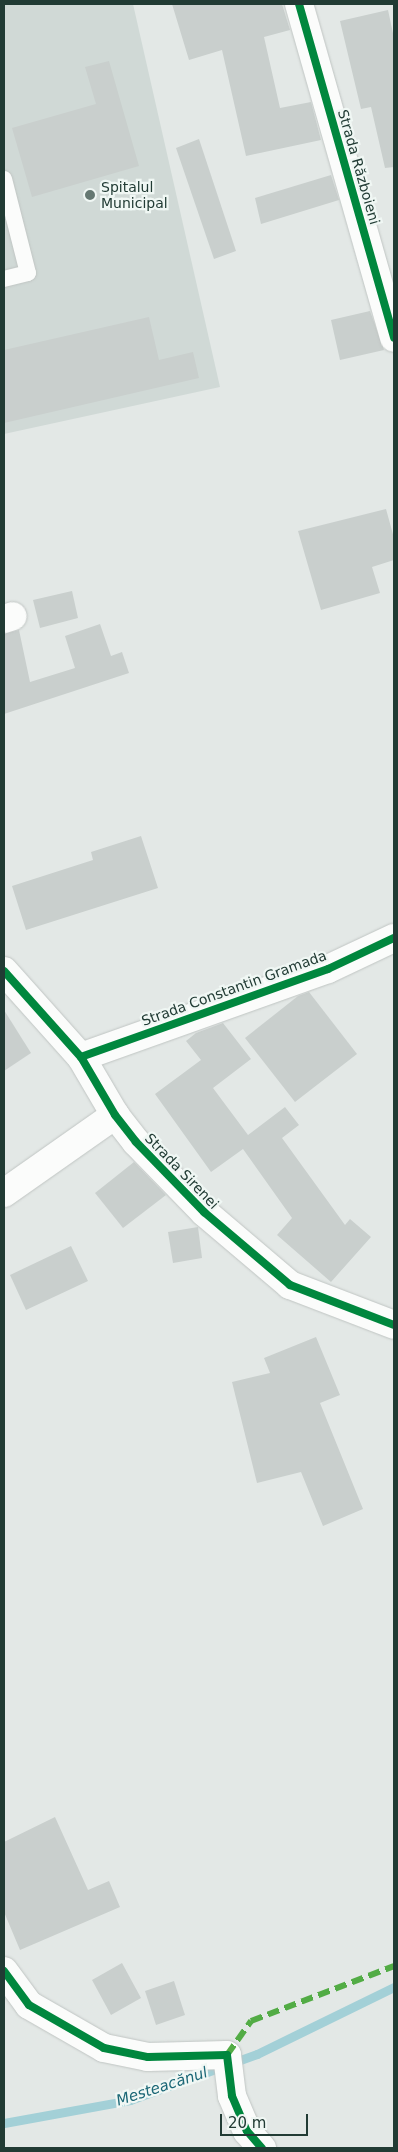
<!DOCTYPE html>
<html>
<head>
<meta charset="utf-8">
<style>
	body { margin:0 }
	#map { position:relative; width:398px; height:2152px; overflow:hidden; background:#e3e8e6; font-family:"DejaVu Sans",sans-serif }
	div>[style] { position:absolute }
	.built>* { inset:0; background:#d0d9d6 }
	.stream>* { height:9px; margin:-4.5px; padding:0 4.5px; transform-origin:4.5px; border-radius:4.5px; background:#a3d0d7 }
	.building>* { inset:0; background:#c9cfcd }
	.roads { filter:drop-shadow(0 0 1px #c0c5c3) drop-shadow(0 0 1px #c0c5c3) }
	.service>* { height:16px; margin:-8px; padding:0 8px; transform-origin:8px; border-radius:8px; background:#fbfcfb }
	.minor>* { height:28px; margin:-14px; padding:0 14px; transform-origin:14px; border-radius:14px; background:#fbfcfb }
	.quiet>* { height:6px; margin-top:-3px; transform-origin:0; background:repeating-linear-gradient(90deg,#52ac45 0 12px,transparent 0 18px) }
	.cycleway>* { height:8px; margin:-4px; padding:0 4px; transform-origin:4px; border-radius:4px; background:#00873e }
	.dots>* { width:14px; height:14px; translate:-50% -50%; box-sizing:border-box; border:2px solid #f0f7f4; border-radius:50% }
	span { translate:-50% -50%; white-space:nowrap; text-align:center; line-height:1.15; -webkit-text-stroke:4.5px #f0f7f4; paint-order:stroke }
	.street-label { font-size:14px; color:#213b34 }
	.poi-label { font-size:14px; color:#213b34 }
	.left { translate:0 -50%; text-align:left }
	.water-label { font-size:15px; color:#1b6776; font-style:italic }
	.frame { position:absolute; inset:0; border:5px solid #213b34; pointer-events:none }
	.scale { position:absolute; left:220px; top:2114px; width:88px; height:22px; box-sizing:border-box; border:2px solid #213b34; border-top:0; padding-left:6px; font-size:15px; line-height:18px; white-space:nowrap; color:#213b34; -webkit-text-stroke:4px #f0f7f4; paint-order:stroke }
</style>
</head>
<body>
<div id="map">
	<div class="built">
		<div style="clip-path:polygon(4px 4px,133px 4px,220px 387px,4px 434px)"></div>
	</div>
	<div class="stream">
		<div style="left:4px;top:2123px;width:128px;rotate:-10.3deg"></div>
		<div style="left:130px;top:2100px;width:135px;rotate:-19.9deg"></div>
		<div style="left:257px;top:2054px;width:153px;rotate:-26.1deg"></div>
	</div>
	<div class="building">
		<div style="clip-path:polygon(172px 4px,282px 4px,290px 30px,264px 37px,280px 108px,311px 102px,321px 140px,246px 156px,222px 50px,189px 60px)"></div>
		<div style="clip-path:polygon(388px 10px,394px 38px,394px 167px,385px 168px,371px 107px,361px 109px,340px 21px)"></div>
		<div style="clip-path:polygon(109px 61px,139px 166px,32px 197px,12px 128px,96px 104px,85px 67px)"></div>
		<div style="clip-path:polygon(199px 139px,236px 251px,214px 259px,176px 148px)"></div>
		<div style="clip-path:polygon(331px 175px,339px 200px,261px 224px,255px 198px)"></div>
		<div style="clip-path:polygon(370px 311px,384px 350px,340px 360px,331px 320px)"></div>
		<div style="clip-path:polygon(149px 317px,159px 360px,193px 352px,199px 378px,4px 423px,4px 350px)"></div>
		<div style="clip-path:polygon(386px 509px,394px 538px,394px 560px,372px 567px,380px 593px,321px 610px,298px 531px)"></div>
		<div style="clip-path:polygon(72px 591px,78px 618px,40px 628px,33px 600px)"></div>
		<div style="clip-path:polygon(100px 624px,111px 656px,122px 652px,129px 673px,4px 714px,4px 634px,19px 630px,30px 682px,75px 668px,65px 636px)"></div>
		<div style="clip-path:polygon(141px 836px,158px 888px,26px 930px,12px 886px,93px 860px,91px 852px)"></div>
		<div style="clip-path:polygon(309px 992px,357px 1054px,295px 1102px,245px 1038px,298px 996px)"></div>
		<div style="clip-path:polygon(4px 1010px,31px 1053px,4px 1071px)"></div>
		<div style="clip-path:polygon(223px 1023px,251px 1059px,213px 1088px,248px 1135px,285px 1107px,299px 1125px,282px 1138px,345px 1225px,350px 1219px,371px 1237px,331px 1282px,277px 1235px,292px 1218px,243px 1149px,211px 1172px,155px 1094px,201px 1060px,186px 1041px,196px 1033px)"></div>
		<div style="clip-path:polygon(134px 1162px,166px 1195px,123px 1228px,95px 1193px)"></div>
		<div style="clip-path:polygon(198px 1227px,202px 1258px,173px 1263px,168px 1232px)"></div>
		<div style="clip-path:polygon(71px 1246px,88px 1281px,26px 1310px,10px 1275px)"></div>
		<div style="clip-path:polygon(316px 1337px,340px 1395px,320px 1403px,363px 1509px,323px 1526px,301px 1472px,257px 1483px,232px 1382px,270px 1373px,264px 1358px)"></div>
		<div style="clip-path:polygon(55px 1817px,88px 1890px,109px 1881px,120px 1907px,20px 1950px,4px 1912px,4px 1842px)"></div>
		<div style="clip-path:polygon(122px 1963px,141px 1998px,111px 2015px,92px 1980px)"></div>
		<div style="clip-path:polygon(174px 1981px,185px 2015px,156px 2025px,145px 1991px)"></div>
	</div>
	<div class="roads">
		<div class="service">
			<div style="left:4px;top:179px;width:97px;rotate:75.7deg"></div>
			<div style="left:28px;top:273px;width:25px;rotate:166deg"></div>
		</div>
		<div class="minor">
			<div style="left:299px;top:4px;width:347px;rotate:74.1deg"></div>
			<div style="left:4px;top:619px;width:9px;rotate:-18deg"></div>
			<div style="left:4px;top:971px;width:115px;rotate:48.2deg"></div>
			<div style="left:81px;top:1057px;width:67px;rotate:59.6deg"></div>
			<div style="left:115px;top:1115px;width:34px;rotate:52deg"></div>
			<div style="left:136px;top:1142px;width:98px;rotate:45.8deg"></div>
			<div style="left:204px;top:1212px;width:113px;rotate:40.3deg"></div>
			<div style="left:290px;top:1285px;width:111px;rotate:21deg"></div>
			<div style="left:81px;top:1057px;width:262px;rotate:-19.6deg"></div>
			<div style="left:328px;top:969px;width:73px;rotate:-25.2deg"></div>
			<div style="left:4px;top:1193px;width:136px;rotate:-35.1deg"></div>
			<div style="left:4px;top:1971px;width:42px;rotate:53.7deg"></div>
			<div style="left:29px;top:2005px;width:86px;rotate:29.8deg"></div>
			<div style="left:104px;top:2048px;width:45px;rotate:11.6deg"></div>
			<div style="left:148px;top:2057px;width:79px;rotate:-1.5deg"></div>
			<div style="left:227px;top:2055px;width:41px;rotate:83deg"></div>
			<div style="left:232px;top:2096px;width:38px;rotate:67deg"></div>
			<div style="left:247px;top:2131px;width:23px;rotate:49deg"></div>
		</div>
	</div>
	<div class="quiet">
		<div style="left:227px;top:2055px;width:42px;rotate:-54.8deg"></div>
		<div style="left:251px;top:2021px;width:153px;rotate:-21deg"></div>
	</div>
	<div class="cycleway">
		<div style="left:299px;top:4px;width:347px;rotate:74.1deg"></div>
		<div style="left:4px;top:971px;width:115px;rotate:48.2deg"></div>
		<div style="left:81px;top:1057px;width:67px;rotate:59.6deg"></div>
		<div style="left:115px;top:1115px;width:34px;rotate:52deg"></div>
		<div style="left:136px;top:1142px;width:98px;rotate:45.8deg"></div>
		<div style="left:204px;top:1212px;width:113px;rotate:40.3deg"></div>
		<div style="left:290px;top:1285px;width:111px;rotate:21deg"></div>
		<div style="left:81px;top:1057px;width:262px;rotate:-19.6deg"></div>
		<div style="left:328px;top:969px;width:73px;rotate:-25.2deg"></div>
		<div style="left:4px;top:1971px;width:42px;rotate:53.7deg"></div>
		<div style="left:29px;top:2005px;width:86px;rotate:29.8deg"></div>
		<div style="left:104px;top:2048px;width:45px;rotate:11.6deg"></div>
		<div style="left:148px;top:2057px;width:79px;rotate:-1.5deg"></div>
		<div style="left:227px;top:2055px;width:41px;rotate:83deg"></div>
		<div style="left:232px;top:2096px;width:38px;rotate:67deg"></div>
		<div style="left:247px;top:2131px;width:23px;rotate:49deg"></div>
	</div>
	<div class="dots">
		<div style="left:90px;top:195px;background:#657872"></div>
	</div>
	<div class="street-label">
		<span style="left:359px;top:167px;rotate:74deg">Strada Războieni</span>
		<span style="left:234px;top:988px;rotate:-20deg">Strada Constantin Gramada</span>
		<span style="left:182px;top:1171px;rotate:46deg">Strada Sirenei</span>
	</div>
	<div class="poi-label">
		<span class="left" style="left:101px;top:195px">Spitalul<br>Municipal</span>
	</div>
	<div class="water-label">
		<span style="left:162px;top:2087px;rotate:-18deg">Mesteacănul</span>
	</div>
	<div class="frame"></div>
	<div class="scale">20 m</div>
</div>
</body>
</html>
